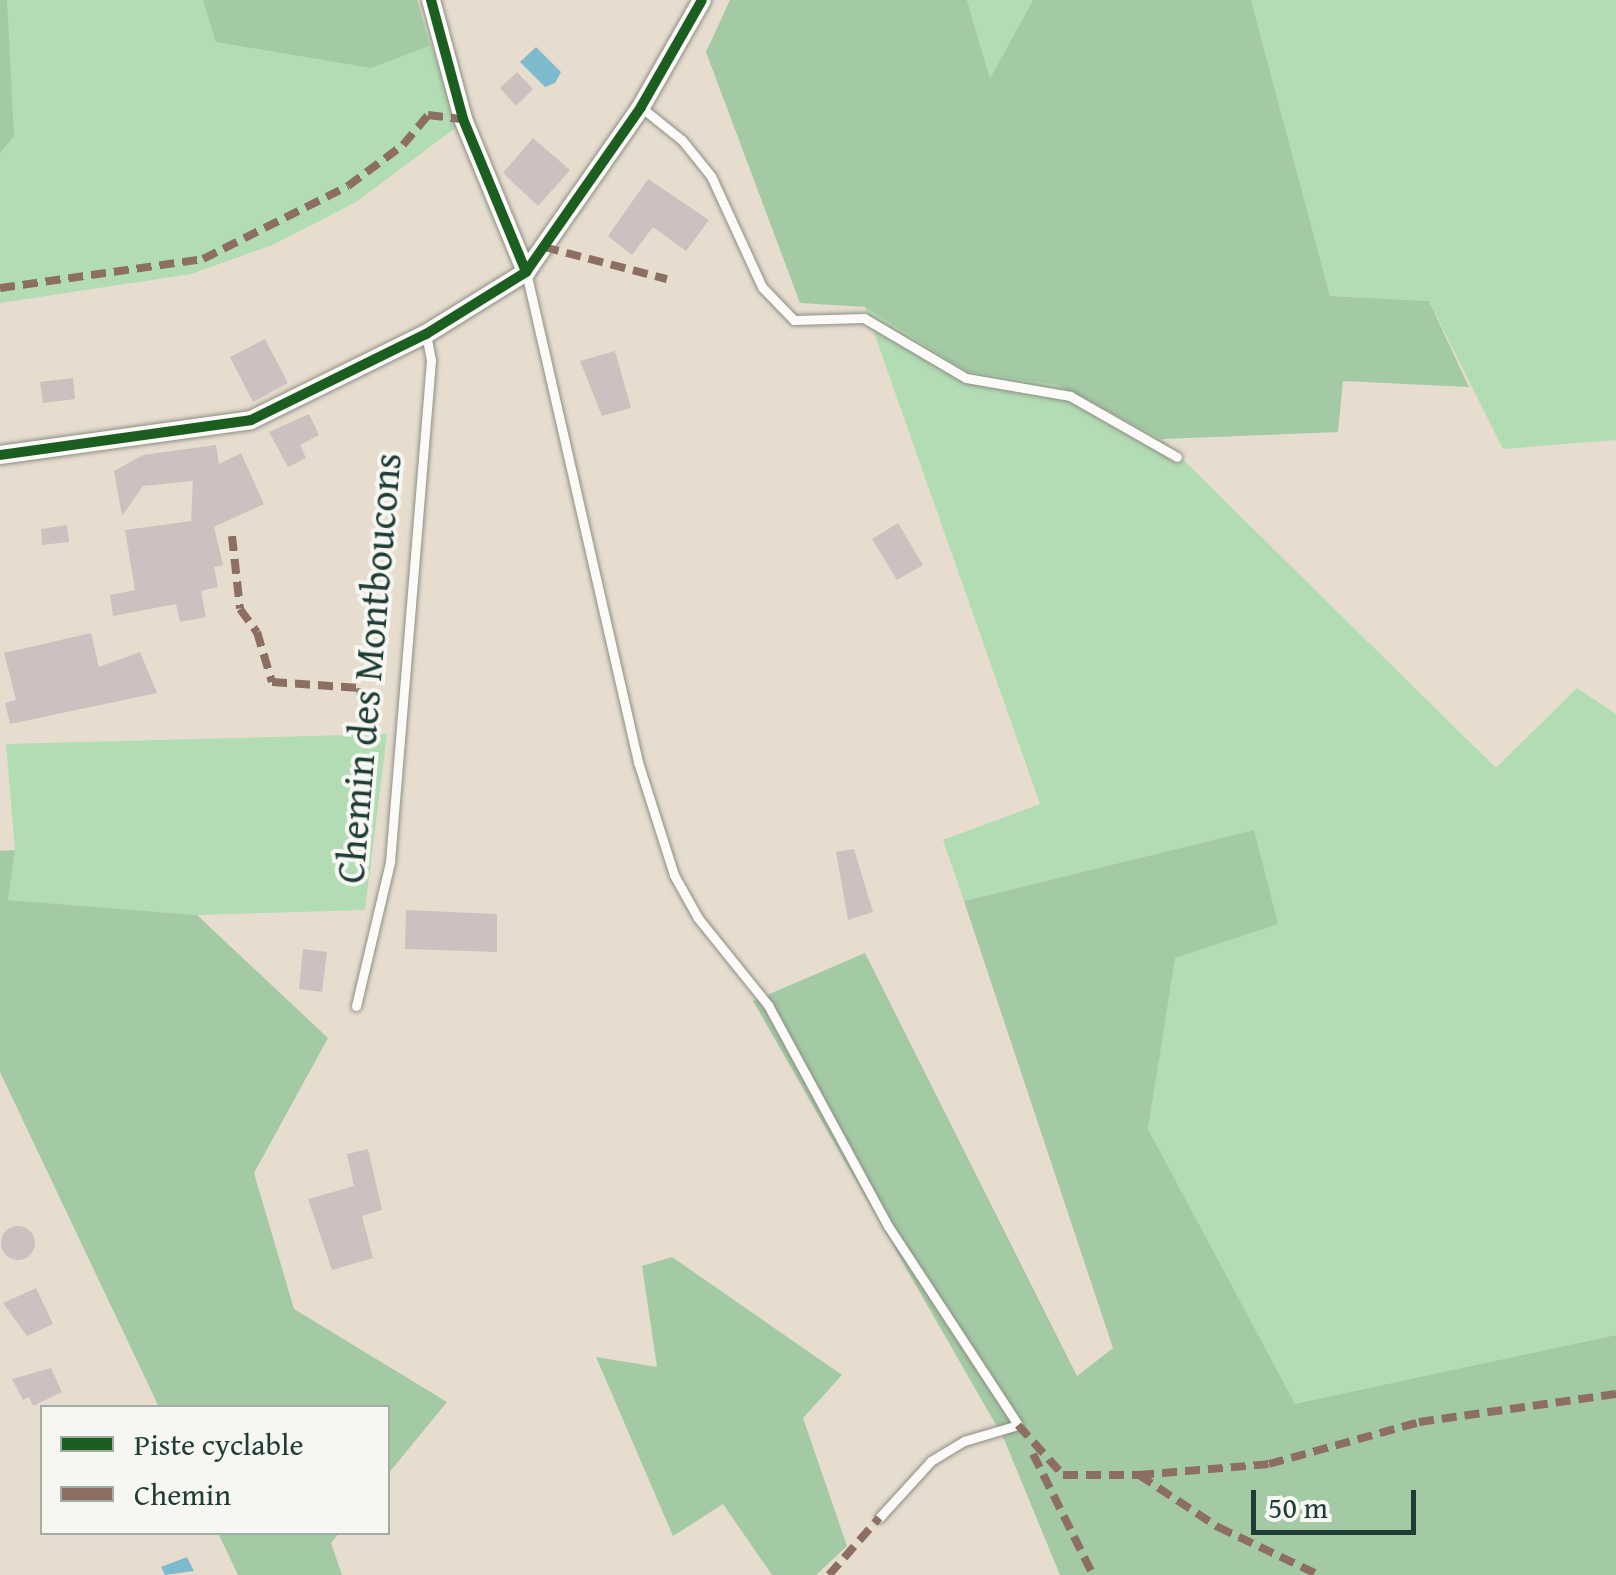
<!DOCTYPE html>
<html>
<head>
<meta charset="utf-8">
<style>
	body { margin:0 }
	#map { position:relative; width:1616px; height:1575px; overflow:hidden; background:#e6ddce; font-family:"Gentium Book Plus",serif }
	div>[style] { position:absolute }
	.green>* { inset:0; background:#b2dcb3 }
	.forest>* { inset:0; background:#a3caa5 }
	.water>* { inset:0; background:#7ebace }
	.building>* { inset:0; background:#cdc0c0 }
	.round { border-radius:50% }
	.roads { filter:drop-shadow(0 0 2px #8d8e85) drop-shadow(0 0 2px #8d8e85) }
	.service>* { height:9px; margin:-4.5px; padding:0 4.5px; transform-origin:4.5px; border-radius:4.5px; background:#fbfaf8 }
	.minor>* { height:18px; margin:-9px; padding:0 9px; transform-origin:9px; border-radius:9px; background:#fbfaf8 }
	.quiet>* { height:8px; margin-top:-4px; transform-origin:0; background:repeating-linear-gradient(90deg,#8d6e63 0 15px,transparent 0 23px) }
	.cycleway>* { height:10px; margin:-5px; padding:0 5px; transform-origin:5px; border-radius:5px; background:#1b5e20 }
	span { translate:-50% -50%; white-space:nowrap; text-align:center; line-height:1.15; -webkit-text-stroke:8px #f6f6f2; paint-order:stroke }
	.street-label { font-size:40px; color:#1f3d34 }
	.legend { position:absolute; left:40px; top:1405px; width:350px; height:130px; box-sizing:border-box; background:#f6f6f2; border:2px solid #a0aca6; margin:0; padding:12px 18px; list-style:none; font-size:30px; color:#1f3d34 }
	.legend li { display:flex; align-items:center; gap:20px; height:50px }
	.legend b { width:50px; border:2px solid #a0aca6 }
	.scale { position:absolute; left:1251px; top:1490px; width:165px; height:45px; box-sizing:border-box; border:5px solid #1f3d34; border-top:0; padding-left:12px; font-size:30px; line-height:35px; white-space:nowrap; color:#1f3d34; -webkit-text-stroke:8px #f6f6f2; paint-order:stroke }
</style>
</head>
<body>
<div id="map">
	<div class="green">
		<div style="clip-path:polygon(0 0,417px 0,458px 126px,356px 202px,272px 245px,191px 274px,0 303px)"></div>
		<div style="clip-path:polygon(967px 0,1033px 0,990px 80px)"></div>
		<div style="clip-path:polygon(1251px 0,1616px 0,1616px 440px,1503px 449px,1429px 301px,1330px 296px)"></div>
		<div style="clip-path:polygon(865px 307px,966px 370px,1057px 385px,1162px 439px,1496px 768px,1577px 688px,1616px 714px,1616px 1335px,1295px 1405px,1148px 1129px,1174px 958px,1254px 830px,964px 901px,943px 840px,1040px 804px)"></div>
		<div style="clip-path:polygon(387px 734px,365px 910px,197px 915px,7px 900px,15px 850px,6px 744px)"></div>
	</div>
	<div class="forest">
		<div style="clip-path:polygon(0 0,7px 0,14px 136px,0 153px)"></div>
		<div style="clip-path:polygon(203px 0,417px 0,429px 46px,371px 68px,216px 42px)"></div>
		<div style="clip-path:polygon(730px 0,967px 0,990px 79px,1033px 0,1251px 0,1330px 296px,1429px 301px,1469px 387px,1343px 381px,1338px 432px,1162px 439px,1057px 385px,966px 371px,865px 307px,800px 303px,706px 52px)"></div>
		<div style="clip-path:polygon(1254px 830px,1278px 924px,1175px 958px,1148px 1129px,1295px 1404px,1616px 1335px,1616px 1575px,1060px 1575px,1004px 1439px,753px 1001px,865px 953px,1077px 1376px,1113px 1348px,964px 901px)"></div>
		<div style="clip-path:polygon(15px 850px,8px 900px,197px 915px,328px 1038px,254px 1173px,294px 1309px,447px 1402px,388px 1474px,388px 1408px,159px 1407px,0 1072px,0 851px)"></div>
		<div style="clip-path:polygon(672px 1257px,842px 1375px,803px 1418px,847px 1546px,816px 1575px,772px 1575px,723px 1504px,673px 1536px,596px 1357px,657px 1367px,642px 1266px)"></div>
		<div style="clip-path:polygon(218px 1533px,339px 1533px,331px 1543px,342px 1575px,238px 1575px)"></div>
	</div>
	<div class="water">
		<div style="clip-path:polygon(536px 47px,561px 72px,555px 83px,545px 87px,520px 62px)"></div>
		<div style="clip-path:polygon(187px 1557px,194px 1571px,165px 1575px,161px 1567px)"></div>
	</div>
	<div class="building">
		<div style="clip-path:polygon(517px 72px,533px 89px,516px 106px,500px 88px)"></div>
		<div style="clip-path:polygon(533px 138px,570px 170px,538px 206px,503px 173px)"></div>
		<div style="clip-path:polygon(648px 179px,709px 220px,686px 251px,653px 227px,632px 255px,608px 236px)"></div>
		<div style="clip-path:polygon(265px 339px,288px 383px,253px 402px,230px 357px)"></div>
		<div style="clip-path:polygon(615px 351px,631px 408px,602px 416px,580px 361px)"></div>
		<div style="clip-path:polygon(73px 378px,75px 399px,43px 403px,40px 382px)"></div>
		<div style="clip-path:polygon(309px 414px,319px 435px,300px 445px,306px 458px,288px 467px,269px 432px)"></div>
		<div style="clip-path:polygon(216px 445px,219px 464px,241px 453px,264px 504px,214px 527px,223px 565px,214px 567px,218px 587px,201px 591px,206px 617px,180px 622px,176px 604px,113px 616px,110px 595px,135px 590px,125px 530px,191px 521px,193px 481px,143px 486px,122px 516px,114px 471px,143px 455px)"></div>
		<div style="clip-path:polygon(898px 523px,923px 565px,897px 580px,872px 539px)"></div>
		<div style="clip-path:polygon(67px 525px,69px 542px,42px 545px,41px 529px)"></div>
		<div style="clip-path:polygon(91px 633px,99px 667px,140px 652px,157px 693px,10px 724px,5px 703px,16px 700px,4px 653px)"></div>
		<div style="clip-path:polygon(854px 849px,873px 912px,848px 920px,836px 852px)"></div>
		<div style="clip-path:polygon(406px 910px,497px 914px,497px 952px,405px 949px)"></div>
		<div style="clip-path:polygon(303px 949px,327px 952px,322px 992px,299px 989px)"></div>
		<div style="clip-path:polygon(368px 1149px,382px 1210px,362px 1216px,373px 1258px,332px 1270px,308px 1199px,354px 1186px,347px 1154px)"></div>
		<div class="round" style="left:1px;top:1226px;width:34px;height:34px"></div>
		<div style="clip-path:polygon(36px 1288px,53px 1324px,27px 1336px,3px 1303px)"></div>
		<div style="clip-path:polygon(51px 1368px,62px 1392px,33px 1406px,29px 1397px,23px 1400px,12px 1379px)"></div>
	</div>
	<div class="roads">
		<div class="service">
			<div style="left:642px;top:108px;width:51px;rotate:38.7deg"></div>
			<div style="left:682px;top:140px;width:46px;rotate:51.1deg"></div>
			<div style="left:711px;top:176px;width:122px;rotate:65.3deg"></div>
			<div style="left:762px;top:287px;width:46px;rotate:45.9deg"></div>
			<div style="left:794px;top:320px;width:70px;rotate:-1.6deg"></div>
			<div style="left:864px;top:318px;width:118px;rotate:30.5deg"></div>
			<div style="left:966px;top:378px;width:106px;rotate:9.8deg"></div>
			<div style="left:1070px;top:396px;width:123px;rotate:29.7deg"></div>
			<div style="left:526px;top:272px;width:503px;rotate:77.12deg"></div>
			<div style="left:638px;top:762px;width:119px;rotate:72.3deg"></div>
			<div style="left:674px;top:875px;width:49px;rotate:60.8deg"></div>
			<div style="left:698px;top:918px;width:112px;rotate:51.2deg"></div>
			<div style="left:768px;top:1005px;width:251px;rotate:61.5deg"></div>
			<div style="left:888px;top:1226px;width:238px;rotate:56.8deg"></div>
			<div style="left:1018px;top:1425px;width:56px;rotate:163.5deg"></div>
			<div style="left:964px;top:1441px;width:39px;rotate:149deg"></div>
			<div style="left:931px;top:1461px;width:77px;rotate:132.4deg"></div>
			<div style="left:356px;top:1006px;width:148px;rotate:-76.7deg"></div>
			<div style="left:390px;top:862px;width:504px;rotate:-85.33deg"></div>
			<div style="left:431px;top:360px;width:26px;rotate:-101deg"></div>
		</div>
		<div class="minor">
			<div style="left:431px;top:0;width:123px;rotate:74.9deg"></div>
			<div style="left:463px;top:119px;width:165px;rotate:67.6deg"></div>
			<div style="left:0;top:455px;width:253px;rotate:-7.9deg"></div>
			<div style="left:251px;top:420px;width:195px;rotate:-26.2deg"></div>
			<div style="left:426px;top:334px;width:118px;rotate:-31.8deg"></div>
			<div style="left:526px;top:272px;width:201px;rotate:-55.1deg"></div>
			<div style="left:641px;top:107px;width:123px;rotate:-60.3deg"></div>
		</div>
	</div>
	<div class="quiet">
		<div style="left:544px;top:247px;width:127px;rotate:14.6deg"></div>
		<div style="left:0;top:288px;width:205px;rotate:-8.1deg"></div>
		<div style="left:203px;top:259px;width:162px;rotate:-26.7deg"></div>
		<div style="left:348px;top:186px;width:69px;rotate:-36.7deg"></div>
		<div style="left:403px;top:145px;width:39px;rotate:-50deg"></div>
		<div style="left:428px;top:115px;width:35px;rotate:7deg"></div>
		<div style="left:232px;top:536px;width:73px;rotate:83.7deg"></div>
		<div style="left:240px;top:609px;width:29px;rotate:54deg"></div>
		<div style="left:257px;top:632px;width:52px;rotate:73.3deg"></div>
		<div style="left:272px;top:682px;width:88px;rotate:3.9deg"></div>
		<div style="left:360px;top:688px;width:30px;rotate:84deg"></div>
		<div style="left:1018px;top:1425px;width:67px;rotate:48deg"></div>
		<div style="left:1063px;top:1475px;width:76px"></div>
		<div style="left:1139px;top:1475px;width:130px;rotate:-4.8deg"></div>
		<div style="left:1269px;top:1464px;width:156px;rotate:-15.6deg"></div>
		<div style="left:1419px;top:1422px;width:199px;rotate:-8.1deg"></div>
		<div style="left:1033px;top:1454px;width:135px;rotate:63.6deg"></div>
		<div style="left:1139px;top:1475px;width:95px;rotate:33.4deg"></div>
		<div style="left:1218px;top:1527px;width:112px;rotate:25.4deg"></div>
		<div style="left:829px;top:1575px;width:76px;rotate:-48.7deg"></div>
	</div>
	<div class="cycleway">
		<div style="left:431px;top:0;width:123px;rotate:74.9deg"></div>
		<div style="left:463px;top:119px;width:165px;rotate:67.6deg"></div>
		<div style="left:0;top:455px;width:253px;rotate:-7.9deg"></div>
		<div style="left:251px;top:420px;width:195px;rotate:-26.2deg"></div>
		<div style="left:426px;top:334px;width:118px;rotate:-31.8deg"></div>
		<div style="left:526px;top:272px;width:201px;rotate:-55.1deg"></div>
		<div style="left:641px;top:107px;width:123px;rotate:-60.3deg"></div>
	</div>
	<div class="street-label">
		<span style="left:368px;top:668px;rotate:-85deg">Chemin des Montboucons</span>
	</div>
	<ul class="legend">
	<li><b style="height:12px;background:#1b5e20"></b>Piste cyclable</li>
	<li><b style="height:12px;background:#8d6e63"></b>Chemin</li>
	</ul>
	<div class="scale">50 m</div>
</div>
</body>
</html>
